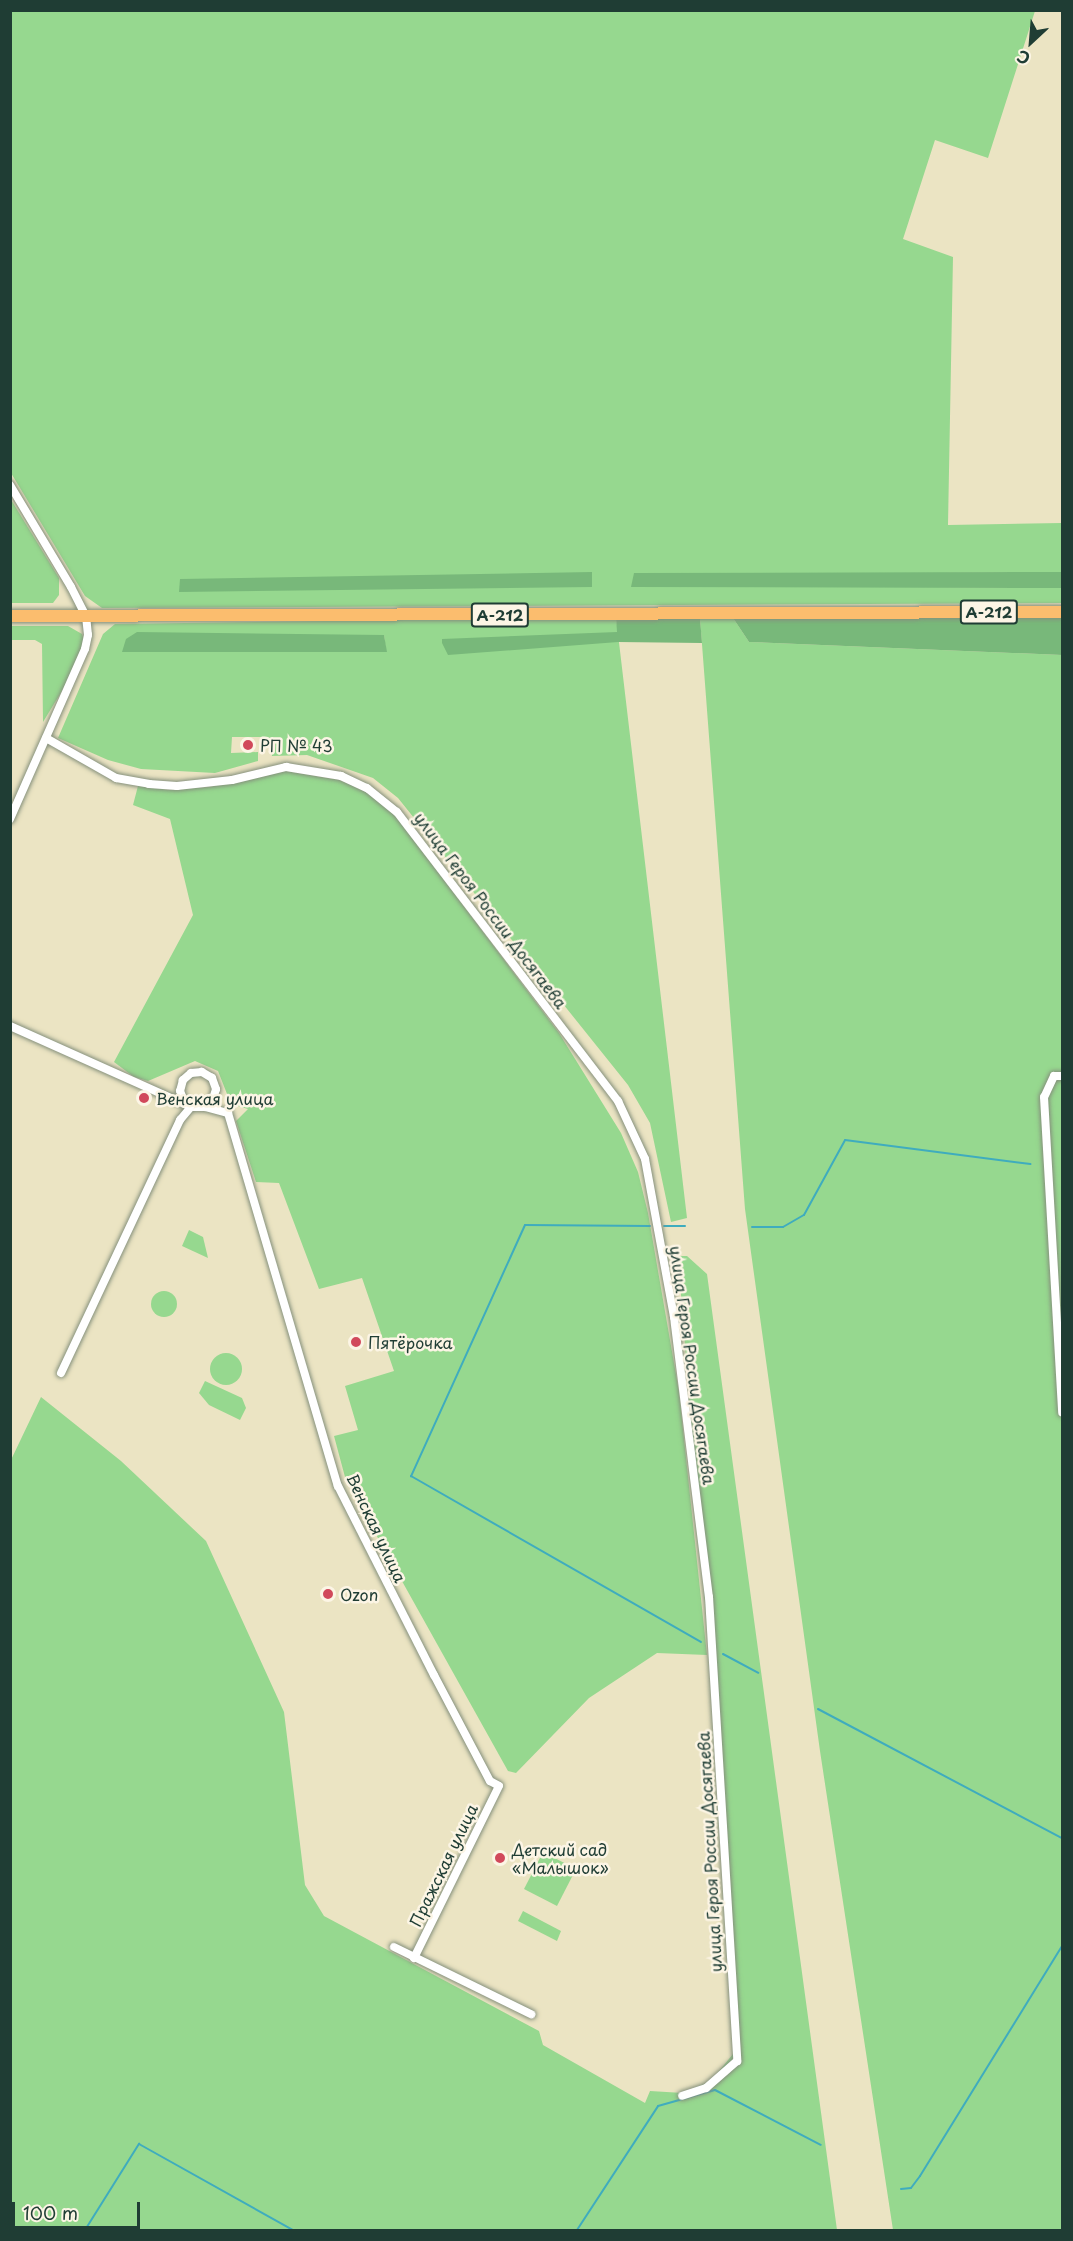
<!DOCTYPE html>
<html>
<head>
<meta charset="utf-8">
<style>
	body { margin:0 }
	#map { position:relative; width:1073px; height:2241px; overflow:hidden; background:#ebe4c3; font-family:"Playpen Sans",sans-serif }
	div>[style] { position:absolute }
	.green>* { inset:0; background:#96d88f }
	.round { border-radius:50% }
	.forest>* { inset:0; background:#78b87a }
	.stream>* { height:2px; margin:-1px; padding:0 1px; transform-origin:1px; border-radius:1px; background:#3facbe }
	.roads { filter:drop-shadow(0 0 2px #85907c) drop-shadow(0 0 2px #85907c) }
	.minor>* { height:8px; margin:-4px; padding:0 4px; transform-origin:4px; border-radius:4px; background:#fff }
	.highway>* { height:12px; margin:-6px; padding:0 6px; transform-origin:6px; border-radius:6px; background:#fbbd6e }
	.dots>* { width:16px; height:16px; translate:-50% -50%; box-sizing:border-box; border:3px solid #fcf5e5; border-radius:50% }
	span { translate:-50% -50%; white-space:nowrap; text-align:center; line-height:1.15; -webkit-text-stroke:5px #fcf5e5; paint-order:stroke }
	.shield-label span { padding:2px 4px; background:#fcf5e5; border:2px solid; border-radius:4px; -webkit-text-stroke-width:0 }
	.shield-label { font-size:15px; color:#1f3d34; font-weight:700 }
	.poi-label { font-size:16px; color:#1f3d34 }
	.left { translate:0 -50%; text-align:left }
	.street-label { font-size:16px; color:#1f3d34 }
	.frame { position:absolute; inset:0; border:12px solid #1f3d34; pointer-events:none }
	.north { position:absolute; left:1001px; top:12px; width:60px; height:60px; -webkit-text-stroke:4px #fcf5e5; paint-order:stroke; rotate:206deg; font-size:16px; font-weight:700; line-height:24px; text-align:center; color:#1f3d34 }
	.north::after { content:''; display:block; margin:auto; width:21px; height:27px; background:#1f3d34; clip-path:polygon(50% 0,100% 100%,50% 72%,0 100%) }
	.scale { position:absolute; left:12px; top:2202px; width:128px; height:27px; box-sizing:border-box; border:3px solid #1f3d34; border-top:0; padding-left:8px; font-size:18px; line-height:21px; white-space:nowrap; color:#1f3d34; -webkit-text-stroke:4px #fcf5e5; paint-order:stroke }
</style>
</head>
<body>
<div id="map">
	<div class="green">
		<div style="clip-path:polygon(10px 11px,1035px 11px,988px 158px,935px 140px,903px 239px,953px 257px,948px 525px,1062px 523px,1062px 572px,940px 573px,935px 587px,1062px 588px,1062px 603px,102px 608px,85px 596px,11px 473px)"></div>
		<div style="clip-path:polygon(10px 498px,59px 578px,59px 595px,53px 603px,11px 603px)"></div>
		<div style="clip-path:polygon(evenodd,616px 617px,687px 1218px,671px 1222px,650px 1123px,628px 1085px,398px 798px,373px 778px,307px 755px,272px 756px,268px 737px,232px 737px,231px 753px,258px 752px,258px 761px,215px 773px,141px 769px,108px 760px,58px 738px,103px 634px,115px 624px,616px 617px,384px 635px,386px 652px,122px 652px,384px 635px)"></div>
		<div style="clip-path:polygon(700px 618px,733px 618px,749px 642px,1062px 655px,1062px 2230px,893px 2230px,820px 1751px,745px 1209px)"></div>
		<div style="clip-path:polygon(11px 626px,68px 626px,82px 634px,85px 643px,68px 681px,43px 722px,42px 644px,35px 640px,11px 640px)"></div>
		<div style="clip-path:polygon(286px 771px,339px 780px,366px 791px,395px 815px,559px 1033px,621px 1133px,638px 1172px,648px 1213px,679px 1392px,707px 1655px,657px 1653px,589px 1698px,516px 1773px,508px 1771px,350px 1488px,358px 1483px,345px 1477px,334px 1436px,358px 1430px,345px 1386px,394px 1371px,362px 1278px,319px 1289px,279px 1183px,256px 1182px,236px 1121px,248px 1109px,231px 1104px,218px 1071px,195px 1061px,148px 1081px,134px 1077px,114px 1062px,193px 915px,170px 819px,133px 805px,138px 786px,169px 790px,209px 787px)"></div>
		<div style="clip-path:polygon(189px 1230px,203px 1237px,208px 1258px,182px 1246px)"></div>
		<div style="clip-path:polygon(678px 1256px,687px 1256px,707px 1274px,837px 2230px,11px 2230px,10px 1462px,41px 1397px,121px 1461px,206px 1541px,284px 1712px,305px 1885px,324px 1916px,539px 2031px,543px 2045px,645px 2103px,650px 2091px,683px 2093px,711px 2081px,733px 2054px,740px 2054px)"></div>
		<div class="round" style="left:151px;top:1291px;width:26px;height:26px"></div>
		<div class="round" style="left:210px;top:1353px;width:32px;height:32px"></div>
		<div style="clip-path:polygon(205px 1381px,242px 1398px,246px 1408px,240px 1420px,209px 1405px,199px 1393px)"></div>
		<div style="clip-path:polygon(543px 1852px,576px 1869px,557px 1906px,524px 1889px)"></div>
		<div style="clip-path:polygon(523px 1911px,561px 1931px,557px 1941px,518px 1921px)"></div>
	</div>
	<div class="forest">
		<div style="clip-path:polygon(592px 572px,592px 587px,179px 592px,180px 579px)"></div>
		<div style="clip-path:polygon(1062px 572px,1062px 588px,631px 587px,634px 573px)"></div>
		<div style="clip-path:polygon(616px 617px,700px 618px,702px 643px,618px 642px,448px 655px,442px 643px,442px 639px,617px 632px)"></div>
		<div style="clip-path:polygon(733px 618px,1062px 618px,1062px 655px,749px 642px)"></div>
		<div style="clip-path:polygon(137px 632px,384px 635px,387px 652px,122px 652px,126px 639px)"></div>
	</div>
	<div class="stream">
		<div style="left:650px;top:1226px;width:125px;rotate:-179.5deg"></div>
		<div style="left:525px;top:1225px;width:276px;rotate:114.4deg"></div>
		<div style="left:411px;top:1476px;width:334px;rotate:29.8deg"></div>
		<div style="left:664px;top:1226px;width:21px"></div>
		<div style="left:752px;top:1227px;width:31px"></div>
		<div style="left:783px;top:1227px;width:24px;rotate:-30deg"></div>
		<div style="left:804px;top:1215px;width:85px;rotate:-61.3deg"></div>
		<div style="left:845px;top:1140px;width:187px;rotate:7.4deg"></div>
		<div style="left:723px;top:1654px;width:40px;rotate:28deg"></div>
		<div style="left:818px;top:1709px;width:276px;rotate:27.9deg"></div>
		<div style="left:901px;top:2189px;width:10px;rotate:-6deg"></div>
		<div style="left:911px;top:2188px;width:15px;rotate:-53deg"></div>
		<div style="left:920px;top:2176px;width:270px;rotate:-58.3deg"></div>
		<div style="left:85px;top:2230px;width:102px;rotate:-57.9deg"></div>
		<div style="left:139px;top:2144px;width:176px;rotate:29.2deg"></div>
		<div style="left:577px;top:2230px;width:148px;rotate:-56.8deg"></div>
		<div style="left:658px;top:2106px;width:59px;rotate:-15.7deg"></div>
		<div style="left:715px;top:2090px;width:119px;rotate:27.4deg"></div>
	</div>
	<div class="roads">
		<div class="minor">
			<div style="left:10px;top:485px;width:119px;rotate:59.1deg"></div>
			<div style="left:71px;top:587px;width:33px;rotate:63deg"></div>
			<div style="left:86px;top:616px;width:19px;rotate:84deg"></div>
			<div style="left:88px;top:635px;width:14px;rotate:102deg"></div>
			<div style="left:85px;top:649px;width:186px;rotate:113.8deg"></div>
			<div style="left:46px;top:738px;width:81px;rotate:29.7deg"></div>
			<div style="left:116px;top:778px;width:34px;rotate:10deg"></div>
			<div style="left:149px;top:784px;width:28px;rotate:4deg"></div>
			<div style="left:177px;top:786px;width:55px;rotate:-6.2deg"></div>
			<div style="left:232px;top:780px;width:56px;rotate:-13.5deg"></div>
			<div style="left:286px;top:767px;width:56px;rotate:9.3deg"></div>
			<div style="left:341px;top:776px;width:29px;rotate:25deg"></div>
			<div style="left:367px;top:788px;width:38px;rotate:39deg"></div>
			<div style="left:397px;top:812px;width:364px;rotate:52.6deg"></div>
			<div style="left:618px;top:1101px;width:64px;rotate:65deg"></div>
			<div style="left:645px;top:1159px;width:161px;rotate:79.6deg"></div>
			<div style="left:674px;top:1317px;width:282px;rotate:82.9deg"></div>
			<div style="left:709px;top:1597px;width:465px;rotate:86.5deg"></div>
			<div style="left:737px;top:2061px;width:41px;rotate:138.9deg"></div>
			<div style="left:706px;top:2088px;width:25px;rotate:162deg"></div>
			<div style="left:10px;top:1026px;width:198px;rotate:24.1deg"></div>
			<div style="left:191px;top:1107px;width:14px"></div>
			<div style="left:205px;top:1107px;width:11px;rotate:-45deg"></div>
			<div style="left:213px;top:1099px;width:10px;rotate:-73deg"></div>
			<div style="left:216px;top:1089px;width:12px;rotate:-110deg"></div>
			<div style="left:212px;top:1078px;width:12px;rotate:-149deg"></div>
			<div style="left:202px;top:1072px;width:11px;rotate:175deg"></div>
			<div style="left:191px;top:1073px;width:11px;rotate:139deg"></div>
			<div style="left:183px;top:1080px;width:11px;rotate:105deg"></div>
			<div style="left:180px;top:1091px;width:11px;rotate:68deg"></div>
			<div style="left:1062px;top:1076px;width:8px;rotate:180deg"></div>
			<div style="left:1054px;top:1076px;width:23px;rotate:115deg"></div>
			<div style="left:1044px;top:1097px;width:316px;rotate:86.7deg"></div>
			<div style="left:205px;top:1107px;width:24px;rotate:15deg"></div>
			<div style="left:228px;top:1113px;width:389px;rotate:73.6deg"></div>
			<div style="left:338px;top:1486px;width:212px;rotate:63.1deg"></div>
			<div style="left:434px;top:1675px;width:120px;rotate:62.2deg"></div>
			<div style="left:490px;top:1781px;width:10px;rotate:29deg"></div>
			<div style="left:499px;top:1786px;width:192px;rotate:116.3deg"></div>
			<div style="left:61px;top:1373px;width:280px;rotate:-64.8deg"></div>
			<div style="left:180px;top:1120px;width:17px;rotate:-50deg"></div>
			<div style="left:394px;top:1947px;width:153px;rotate:26.1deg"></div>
		</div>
		<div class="highway">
			<div style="left:10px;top:616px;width:1052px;rotate:-0.22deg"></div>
		</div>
	</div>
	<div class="dots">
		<div style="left:248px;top:745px;background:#d1495b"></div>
		<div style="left:144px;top:1098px;background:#d1495b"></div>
		<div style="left:356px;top:1342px;background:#d1495b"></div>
		<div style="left:328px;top:1594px;background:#d1495b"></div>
		<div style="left:500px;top:1858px;background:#d1495b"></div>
	</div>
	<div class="shield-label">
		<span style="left:989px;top:612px">А-212</span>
		<span style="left:500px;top:615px">А-212</span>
	</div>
	<div class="poi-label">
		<span class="left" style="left:260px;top:745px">РП № 43</span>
		<span class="left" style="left:156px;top:1098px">Венская улица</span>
		<span class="left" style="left:368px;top:1342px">Пятёрочка</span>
		<span class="left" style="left:340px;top:1594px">Ozon</span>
		<span class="left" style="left:512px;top:1858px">Детский сад<br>«Малышок»</span>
	</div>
	<div class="street-label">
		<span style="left:491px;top:910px;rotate:53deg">улица Героя России Досягаева</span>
		<span style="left:693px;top:1365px;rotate:82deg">улица Героя России Досягаева</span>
		<span style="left:377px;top:1528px;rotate:65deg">Венская улица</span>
		<span style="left:709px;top:1852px;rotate:-93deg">улица Героя России Досягаева</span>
		<span style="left:443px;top:1865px;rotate:-64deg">Пражская улица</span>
	</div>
	<div class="frame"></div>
	<div class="north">С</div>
	<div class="scale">100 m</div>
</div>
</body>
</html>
